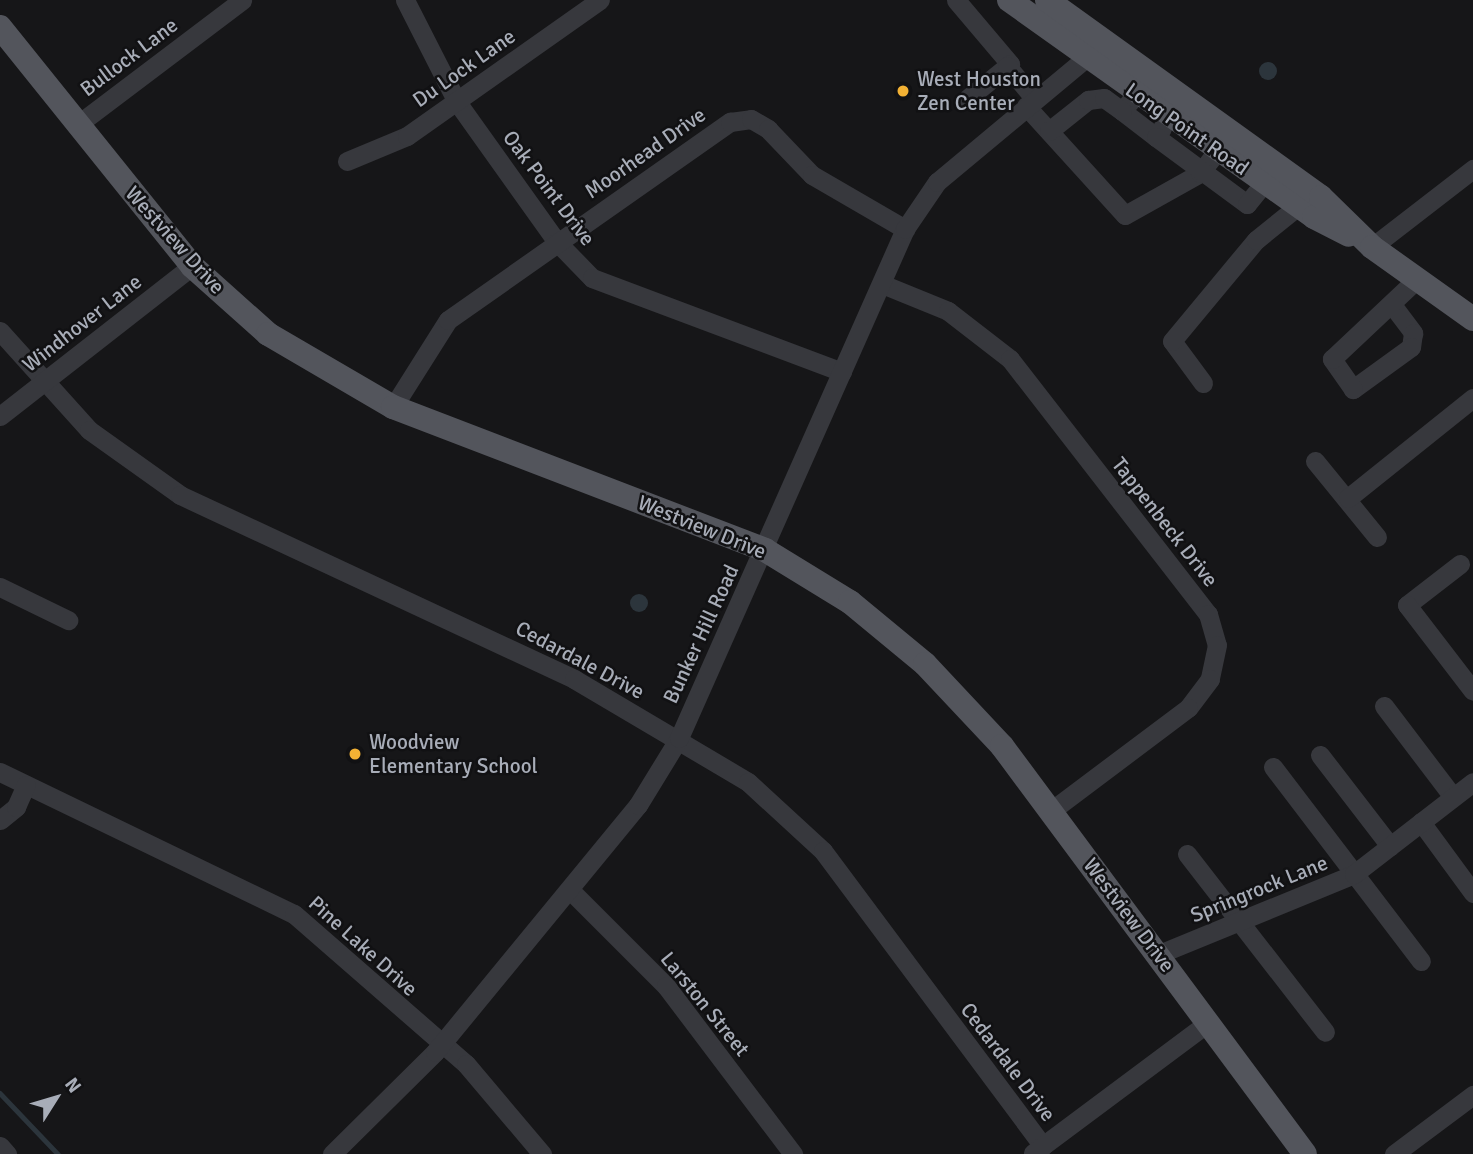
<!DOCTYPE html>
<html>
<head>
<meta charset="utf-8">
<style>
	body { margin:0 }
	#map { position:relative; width:1473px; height:1154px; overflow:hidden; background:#161618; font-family:Signika,sans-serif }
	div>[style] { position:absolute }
	.water>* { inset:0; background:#2c353c }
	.round { border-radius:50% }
	.stream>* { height:4.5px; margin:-2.25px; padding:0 2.25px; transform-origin:2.25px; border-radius:2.25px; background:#2c353c }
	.minor>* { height:19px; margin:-9.5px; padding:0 9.5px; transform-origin:9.5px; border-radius:9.5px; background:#37383d }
	.major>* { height:24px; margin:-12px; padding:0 12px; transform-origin:12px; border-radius:12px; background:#53555c }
	.dots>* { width:19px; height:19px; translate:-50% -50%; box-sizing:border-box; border:4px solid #111113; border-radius:50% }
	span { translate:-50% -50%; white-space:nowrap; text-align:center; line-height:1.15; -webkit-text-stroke:5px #111113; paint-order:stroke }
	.street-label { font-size:21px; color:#a8adb8 }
	.poi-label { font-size:21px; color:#a8adb8 }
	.left { translate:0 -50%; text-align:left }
	.north { position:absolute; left:21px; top:1063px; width:70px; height:70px; -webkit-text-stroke:5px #111113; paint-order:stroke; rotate:53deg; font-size:19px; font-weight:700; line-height:28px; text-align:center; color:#a8adb8 }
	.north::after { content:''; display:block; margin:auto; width:24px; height:32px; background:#a8adb8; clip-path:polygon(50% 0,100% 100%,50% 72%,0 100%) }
</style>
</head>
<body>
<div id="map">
	<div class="water">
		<div class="round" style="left:1259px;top:62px;width:18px;height:18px"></div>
		<div class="round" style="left:630px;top:594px;width:18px;height:18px"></div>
	</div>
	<div class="stream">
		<div style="left:0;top:1093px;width:84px;rotate:46.4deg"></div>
	</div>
	<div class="minor">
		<div style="left:405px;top:0;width:114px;rotate:63deg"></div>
		<div style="left:457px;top:102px;width:172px;rotate:54.5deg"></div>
		<div style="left:557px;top:242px;width:50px;rotate:45.8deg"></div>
		<div style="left:592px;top:278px;width:267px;rotate:20.6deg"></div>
		<div style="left:956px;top:0;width:84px;rotate:49.8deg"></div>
		<div style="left:1010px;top:64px;width:55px;rotate:140.9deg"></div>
		<div style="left:1007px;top:66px;width:43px;rotate:49.7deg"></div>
		<div style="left:1136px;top:94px;width:22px;rotate:129deg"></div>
		<div style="left:1122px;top:111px;width:43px;rotate:37.4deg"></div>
		<div style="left:1156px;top:137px;width:11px;rotate:-56deg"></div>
		<div style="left:1026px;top:106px;width:147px;rotate:47.8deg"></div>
		<div style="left:1125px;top:215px;width:86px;rotate:-29.2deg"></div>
		<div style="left:1200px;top:173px;width:29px;rotate:-52deg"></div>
		<div style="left:77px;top:125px;width:207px;rotate:-37.1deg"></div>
		<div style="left:1049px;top:131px;width:50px;rotate:-38.5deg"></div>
		<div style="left:1088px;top:100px;width:16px;rotate:-7deg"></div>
		<div style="left:1104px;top:98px;width:22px;rotate:36deg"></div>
		<div style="left:1156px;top:137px;width:113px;rotate:36.4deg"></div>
		<div style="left:1247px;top:204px;width:27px;rotate:-51deg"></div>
		<div style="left:347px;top:161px;width:65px;rotate:-22.6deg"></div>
		<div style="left:407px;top:136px;width:236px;rotate:-35.2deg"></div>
		<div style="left:1372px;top:247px;width:128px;rotate:-37.7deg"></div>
		<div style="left:882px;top:284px;width:71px;rotate:22.2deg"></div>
		<div style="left:948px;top:311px;width:78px;rotate:37.7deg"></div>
		<div style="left:1010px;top:359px;width:323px;rotate:52.2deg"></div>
		<div style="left:1208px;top:614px;width:32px;rotate:74deg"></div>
		<div style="left:1217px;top:645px;width:35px;rotate:102deg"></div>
		<div style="left:1210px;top:679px;width:36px;rotate:127deg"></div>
		<div style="left:1188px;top:708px;width:170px;rotate:143.1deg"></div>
		<div style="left:1393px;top:306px;width:34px;rotate:53deg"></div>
		<div style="left:1413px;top:333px;width:14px;rotate:98deg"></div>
		<div style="left:1411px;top:347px;width:72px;rotate:144.1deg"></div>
		<div style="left:1353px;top:389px;width:37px;rotate:-125deg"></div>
		<div style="left:1332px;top:359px;width:117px;rotate:-43.3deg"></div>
		<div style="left:0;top:331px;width:133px;rotate:48deg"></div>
		<div style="left:89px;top:430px;width:112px;rotate:35.5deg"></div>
		<div style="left:180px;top:495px;width:435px;rotate:25deg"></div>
		<div style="left:574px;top:679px;width:202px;rotate:30.6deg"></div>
		<div style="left:748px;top:782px;width:102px;rotate:42.6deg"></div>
		<div style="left:823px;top:851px;width:368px;rotate:53.3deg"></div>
		<div style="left:1203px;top:383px;width:52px;rotate:-126.4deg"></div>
		<div style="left:1172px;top:341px;width:131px;rotate:-50.3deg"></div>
		<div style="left:1256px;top:240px;width:54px;rotate:-39deg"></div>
		<div style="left:393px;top:407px;width:103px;rotate:-57.7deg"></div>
		<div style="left:448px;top:320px;width:345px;rotate:-35.1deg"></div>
		<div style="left:730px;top:122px;width:21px;rotate:-8deg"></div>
		<div style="left:751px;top:119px;width:20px;rotate:30deg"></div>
		<div style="left:768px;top:129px;width:64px;rotate:46.3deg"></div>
		<div style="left:812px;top:175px;width:108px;rotate:30.1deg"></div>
		<div style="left:0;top:416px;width:244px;rotate:-38deg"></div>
		<div style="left:1315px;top:461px;width:98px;rotate:50.8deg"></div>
		<div style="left:1348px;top:498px;width:160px;rotate:-38.7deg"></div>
		<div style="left:1460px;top:564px;width:67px;rotate:142.3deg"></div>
		<div style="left:1407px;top:605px;width:108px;rotate:52.5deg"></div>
		<div style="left:0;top:587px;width:76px;rotate:25.9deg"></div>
		<div style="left:1384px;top:706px;width:114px;rotate:52.8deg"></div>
		<div style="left:1320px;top:755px;width:115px;rotate:52.4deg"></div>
		<div style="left:1273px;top:767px;width:244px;rotate:52.7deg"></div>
		<div style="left:0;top:772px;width:326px;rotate:25.8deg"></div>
		<div style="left:294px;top:914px;width:228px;rotate:41.1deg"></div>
		<div style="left:466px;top:1064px;width:118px;rotate:49.8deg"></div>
		<div style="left:0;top:820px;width:21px;rotate:-39deg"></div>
		<div style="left:16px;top:807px;width:24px;rotate:-66deg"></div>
		<div style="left:1421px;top:822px;width:88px;rotate:53.8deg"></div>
		<div style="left:1187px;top:854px;width:225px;rotate:52.2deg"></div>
		<div style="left:571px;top:891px;width:134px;rotate:45deg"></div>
		<div style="left:666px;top:986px;width:211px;rotate:52.9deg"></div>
		<div style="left:1159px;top:954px;width:211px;rotate:-22.3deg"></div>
		<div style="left:1354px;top:874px;width:150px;rotate:-37.7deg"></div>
		<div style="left:0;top:1146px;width:11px;rotate:49deg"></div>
		<div style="left:1033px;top:1153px;width:219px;rotate:-36.7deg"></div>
		<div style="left:332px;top:1154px;width:145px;rotate:-44.7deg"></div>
		<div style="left:435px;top:1052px;width:320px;rotate:-50.6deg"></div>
		<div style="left:638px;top:805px;width:79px;rotate:-58.5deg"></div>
		<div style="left:679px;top:738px;width:557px;rotate:-66.06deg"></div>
		<div style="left:905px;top:229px;width:57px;rotate:-55.8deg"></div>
		<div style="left:937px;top:182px;width:209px;rotate:-39.8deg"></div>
		<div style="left:1394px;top:1154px;width:99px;rotate:-36.8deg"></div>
	</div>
	<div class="major">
		<div style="left:1009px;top:0;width:374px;rotate:35.4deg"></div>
		<div style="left:1314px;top:217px;width:39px;rotate:27deg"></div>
		<div style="left:1047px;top:0;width:337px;rotate:35.7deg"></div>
		<div style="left:1321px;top:197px;width:71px;rotate:44.4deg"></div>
		<div style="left:1372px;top:247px;width:124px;rotate:35.5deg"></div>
		<div style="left:0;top:27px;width:307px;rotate:51.2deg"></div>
		<div style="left:192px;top:266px;width:102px;rotate:41.8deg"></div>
		<div style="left:268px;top:334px;width:145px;rotate:30.3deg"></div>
		<div style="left:393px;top:407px;width:399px;rotate:21deg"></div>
		<div style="left:765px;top:550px;width:100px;rotate:31.5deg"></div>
		<div style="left:850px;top:602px;width:97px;rotate:39.6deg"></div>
		<div style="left:925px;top:664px;width:112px;rotate:46.8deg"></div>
		<div style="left:1002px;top:746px;width:508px;rotate:53.4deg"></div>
	</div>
	<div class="dots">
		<div style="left:903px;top:91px;background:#f2b134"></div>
		<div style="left:355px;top:754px;background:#f2b134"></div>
	</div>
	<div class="street-label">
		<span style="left:129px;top:57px;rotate:-37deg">Bullock Lane</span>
		<span style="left:464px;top:68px;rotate:-35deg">Du Lock Lane</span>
		<span style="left:1187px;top:129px;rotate:35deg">Long Point Road</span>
		<span style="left:645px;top:153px;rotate:-35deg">Moorhead Drive</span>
		<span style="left:549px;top:188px;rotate:53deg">Oak Point Drive</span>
		<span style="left:175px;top:240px;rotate:48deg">Westview Drive</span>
		<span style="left:82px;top:323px;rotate:-38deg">Windhover Lane</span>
		<span style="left:1165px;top:522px;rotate:52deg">Tappenbeck Drive</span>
		<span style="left:702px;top:527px;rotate:22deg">Westview Drive</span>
		<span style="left:701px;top:634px;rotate:-65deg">Bunker Hill Road</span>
		<span style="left:580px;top:660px;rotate:28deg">Cedardale Drive</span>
		<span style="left:1259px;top:889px;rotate:-22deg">Springrock Lane</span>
		<span style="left:1129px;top:915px;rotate:53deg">Westview Drive</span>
		<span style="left:363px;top:946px;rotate:42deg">Pine Lake Drive</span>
		<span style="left:705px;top:1004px;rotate:51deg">Larston Street</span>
		<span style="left:1008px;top:1062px;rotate:53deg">Cedardale Drive</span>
	</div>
	<div class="poi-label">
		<span class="left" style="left:917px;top:91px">West Houston<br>Zen Center</span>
		<span class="left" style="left:369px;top:754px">Woodview<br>Elementary School</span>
	</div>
	<div class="north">N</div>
</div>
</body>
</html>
